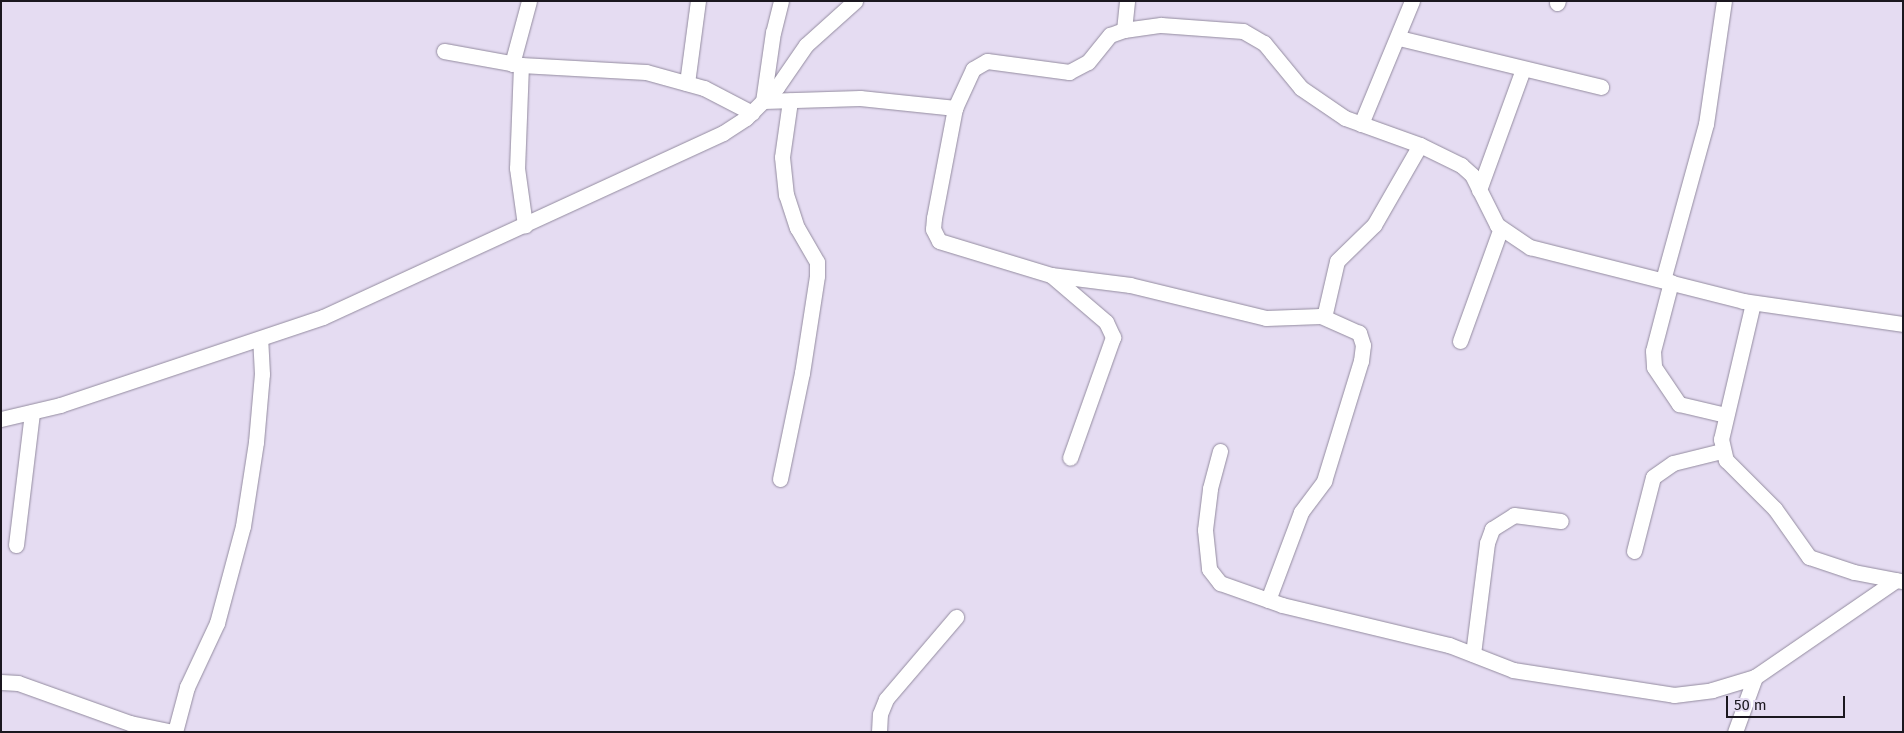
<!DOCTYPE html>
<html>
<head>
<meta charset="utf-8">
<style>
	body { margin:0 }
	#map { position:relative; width:1904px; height:733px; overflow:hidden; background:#e5dcf2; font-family:"Fira Sans",sans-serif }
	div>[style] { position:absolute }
	.roads { filter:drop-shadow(0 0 1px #938b9f) drop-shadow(0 0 1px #938b9f) }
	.minor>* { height:15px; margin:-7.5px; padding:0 7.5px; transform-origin:7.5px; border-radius:7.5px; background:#fff }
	span { translate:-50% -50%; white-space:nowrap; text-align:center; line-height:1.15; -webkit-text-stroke:4px #e5dcf2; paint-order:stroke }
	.frame { position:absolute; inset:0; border:2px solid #1b171f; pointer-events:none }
	.scale { position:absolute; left:1726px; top:696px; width:119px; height:22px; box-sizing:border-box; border:2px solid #1b171f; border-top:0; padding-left:6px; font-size:15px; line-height:18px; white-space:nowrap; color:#1b171f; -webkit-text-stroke:4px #e5dcf2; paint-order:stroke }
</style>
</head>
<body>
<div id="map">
	<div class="roads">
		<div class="minor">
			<div style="left:781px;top:1px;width:32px;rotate:104deg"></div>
			<div style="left:773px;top:32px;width:70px;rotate:98.2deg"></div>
			<div style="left:763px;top:101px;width:97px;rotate:-1.8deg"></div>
			<div style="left:860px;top:98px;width:96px;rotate:6deg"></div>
			<div style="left:955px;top:108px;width:43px;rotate:-65.2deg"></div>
			<div style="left:973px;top:69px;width:16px;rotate:-30deg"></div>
			<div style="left:987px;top:61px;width:83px;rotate:7.6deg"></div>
			<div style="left:1069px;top:72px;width:21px;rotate:-28deg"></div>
			<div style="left:1088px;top:62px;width:35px;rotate:-51deg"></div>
			<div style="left:1110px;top:35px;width:15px;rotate:-20deg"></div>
			<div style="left:1124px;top:30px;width:37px;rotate:-8deg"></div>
			<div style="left:1161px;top:25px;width:82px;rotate:4.2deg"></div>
			<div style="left:1243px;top:31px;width:24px;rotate:30deg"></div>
			<div style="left:1264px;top:43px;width:58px;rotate:50.6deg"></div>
			<div style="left:1301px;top:88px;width:53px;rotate:34.3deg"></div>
			<div style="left:1345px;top:118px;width:80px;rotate:19.8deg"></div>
			<div style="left:1420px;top:145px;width:46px;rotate:26deg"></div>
			<div style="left:1461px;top:165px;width:15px;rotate:42deg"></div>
			<div style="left:1472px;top:175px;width:56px;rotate:63.4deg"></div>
			<div style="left:1497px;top:225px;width:40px;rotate:34deg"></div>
			<div style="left:1530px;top:247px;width:220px;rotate:14.2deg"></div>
			<div style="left:1743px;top:301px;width:162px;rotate:8.2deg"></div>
			<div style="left:1557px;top:3px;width:2px;rotate:-63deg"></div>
			<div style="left:1124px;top:30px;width:29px;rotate:-84deg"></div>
			<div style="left:1399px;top:38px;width:208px;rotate:13.6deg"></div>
			<div style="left:444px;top:51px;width:78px;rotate:10.3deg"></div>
			<div style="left:521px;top:65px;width:125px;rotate:3.2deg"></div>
			<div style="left:646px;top:72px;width:60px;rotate:15.4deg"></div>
			<div style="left:704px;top:88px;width:54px;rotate:27.5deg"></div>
			<div style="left:512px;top:64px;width:65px;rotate:-74.9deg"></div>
			<div style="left:521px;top:65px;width:103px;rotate:92.2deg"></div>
			<div style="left:517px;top:168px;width:58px;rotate:82deg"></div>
			<div style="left:687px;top:83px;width:83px;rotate:-82.4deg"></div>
			<div style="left:955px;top:108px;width:112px;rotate:100.8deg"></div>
			<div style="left:934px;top:218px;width:11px;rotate:95deg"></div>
			<div style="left:933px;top:229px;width:13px;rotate:63deg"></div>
			<div style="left:939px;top:241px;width:117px;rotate:16.9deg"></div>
			<div style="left:1051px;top:275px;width:80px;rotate:7.2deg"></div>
			<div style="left:1130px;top:285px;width:140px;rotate:13.6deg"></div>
			<div style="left:1266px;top:318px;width:55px;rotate:-2.1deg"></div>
			<div style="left:1321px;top:316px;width:5px;rotate:-37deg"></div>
			<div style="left:1325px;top:313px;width:53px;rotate:-77deg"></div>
			<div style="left:1337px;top:261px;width:52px;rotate:-44.2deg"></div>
			<div style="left:1374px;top:225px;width:92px;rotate:-60.1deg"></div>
			<div style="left:1361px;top:124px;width:133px;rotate:-67.5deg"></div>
			<div style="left:1479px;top:190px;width:129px;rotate:-70deg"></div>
			<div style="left:1051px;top:275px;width:72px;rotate:40.5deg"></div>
			<div style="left:1106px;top:322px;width:17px;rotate:65deg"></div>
			<div style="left:1113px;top:337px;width:128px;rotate:109.6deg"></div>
			<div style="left:1663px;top:280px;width:162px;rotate:-74.6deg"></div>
			<div style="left:1706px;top:124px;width:124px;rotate:-81.7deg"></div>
			<div style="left:1671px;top:282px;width:71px;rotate:104.6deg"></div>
			<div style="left:1653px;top:351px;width:16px;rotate:86deg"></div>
			<div style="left:1654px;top:367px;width:45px;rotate:56deg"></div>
			<div style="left:1679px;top:404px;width:48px;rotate:13.2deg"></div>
			<div style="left:1753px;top:303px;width:140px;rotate:103.2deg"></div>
			<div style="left:1721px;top:439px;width:22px;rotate:77deg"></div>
			<div style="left:1726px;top:460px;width:69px;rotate:45deg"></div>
			<div style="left:1775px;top:509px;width:59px;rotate:54.7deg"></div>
			<div style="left:1809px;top:557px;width:47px;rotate:18.4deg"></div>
			<div style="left:1854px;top:572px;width:48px;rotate:10.8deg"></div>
			<div style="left:1460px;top:341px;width:120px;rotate:-70.1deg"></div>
			<div style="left:1px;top:419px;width:61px;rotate:-13.3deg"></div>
			<div style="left:60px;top:405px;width:277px;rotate:-18.5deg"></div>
			<div style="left:323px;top:317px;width:440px;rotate:-24.7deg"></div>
			<div style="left:723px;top:133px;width:27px;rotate:-33deg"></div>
			<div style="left:746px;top:118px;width:44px;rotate:-45deg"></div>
			<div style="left:777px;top:87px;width:51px;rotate:-55.4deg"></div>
			<div style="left:806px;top:45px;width:66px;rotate:-41.9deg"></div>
			<div style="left:1220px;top:451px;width:39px;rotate:105deg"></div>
			<div style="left:1210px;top:489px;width:41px;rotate:97deg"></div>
			<div style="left:1205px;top:530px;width:39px;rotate:84deg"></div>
			<div style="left:1209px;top:569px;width:18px;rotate:52deg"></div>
			<div style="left:1220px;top:583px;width:66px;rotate:19.5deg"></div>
			<div style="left:1282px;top:605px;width:172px;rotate:13.5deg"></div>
			<div style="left:1449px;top:645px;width:69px;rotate:21.3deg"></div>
			<div style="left:1513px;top:670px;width:163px;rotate:8.8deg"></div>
			<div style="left:1674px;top:695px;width:38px;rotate:-7deg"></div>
			<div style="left:1712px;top:690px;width:45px;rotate:-16.8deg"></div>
			<div style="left:1755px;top:677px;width:171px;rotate:-34.5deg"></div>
			<div style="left:780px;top:479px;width:108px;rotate:-78.3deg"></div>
			<div style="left:802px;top:373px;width:98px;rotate:-81.2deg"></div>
			<div style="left:817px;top:276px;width:14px;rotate:-90deg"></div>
			<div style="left:817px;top:262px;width:39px;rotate:-120deg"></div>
			<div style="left:797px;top:228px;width:35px;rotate:-108deg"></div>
			<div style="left:786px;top:195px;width:38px;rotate:-96deg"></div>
			<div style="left:782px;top:157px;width:57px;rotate:-81.9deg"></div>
			<div style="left:16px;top:545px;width:134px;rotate:-83.1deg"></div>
			<div style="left:1634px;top:551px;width:76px;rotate:-75.6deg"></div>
			<div style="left:1653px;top:477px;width:24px;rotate:-35deg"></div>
			<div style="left:1673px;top:463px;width:50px;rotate:-13.8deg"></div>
			<div style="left:1268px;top:600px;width:94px;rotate:-69.4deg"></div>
			<div style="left:1301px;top:512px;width:39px;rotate:-53deg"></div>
			<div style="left:1324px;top:481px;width:126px;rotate:-72.9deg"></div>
			<div style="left:1361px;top:361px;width:16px;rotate:-83deg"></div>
			<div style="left:1363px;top:345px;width:13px;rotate:-108deg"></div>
			<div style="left:1359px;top:333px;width:42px;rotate:-155.9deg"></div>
			<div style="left:1473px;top:654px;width:112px;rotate:-82.8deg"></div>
			<div style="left:1487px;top:543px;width:15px;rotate:-70deg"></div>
			<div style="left:1492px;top:529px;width:26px;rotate:-32deg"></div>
			<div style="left:1514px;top:515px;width:47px;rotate:7.3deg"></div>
			<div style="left:1px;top:682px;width:17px;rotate:3deg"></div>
			<div style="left:18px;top:683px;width:119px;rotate:19.7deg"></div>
			<div style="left:130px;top:723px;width:44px;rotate:11.8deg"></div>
			<div style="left:175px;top:732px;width:47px;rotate:-75.1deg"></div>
			<div style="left:187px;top:687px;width:71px;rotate:-64.9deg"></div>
			<div style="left:217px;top:623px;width:100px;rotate:-75deg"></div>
			<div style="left:243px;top:526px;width:85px;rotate:-81.2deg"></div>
			<div style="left:256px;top:442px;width:68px;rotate:-85deg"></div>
			<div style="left:262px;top:374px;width:35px;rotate:-93deg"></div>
			<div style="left:879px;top:732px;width:18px;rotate:-87deg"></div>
			<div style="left:880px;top:714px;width:16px;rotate:-68deg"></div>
			<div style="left:886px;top:699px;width:108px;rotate:-49.5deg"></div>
			<div style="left:1735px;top:732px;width:59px;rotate:-70deg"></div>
		</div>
	</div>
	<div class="frame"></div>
	<div class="scale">50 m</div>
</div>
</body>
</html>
